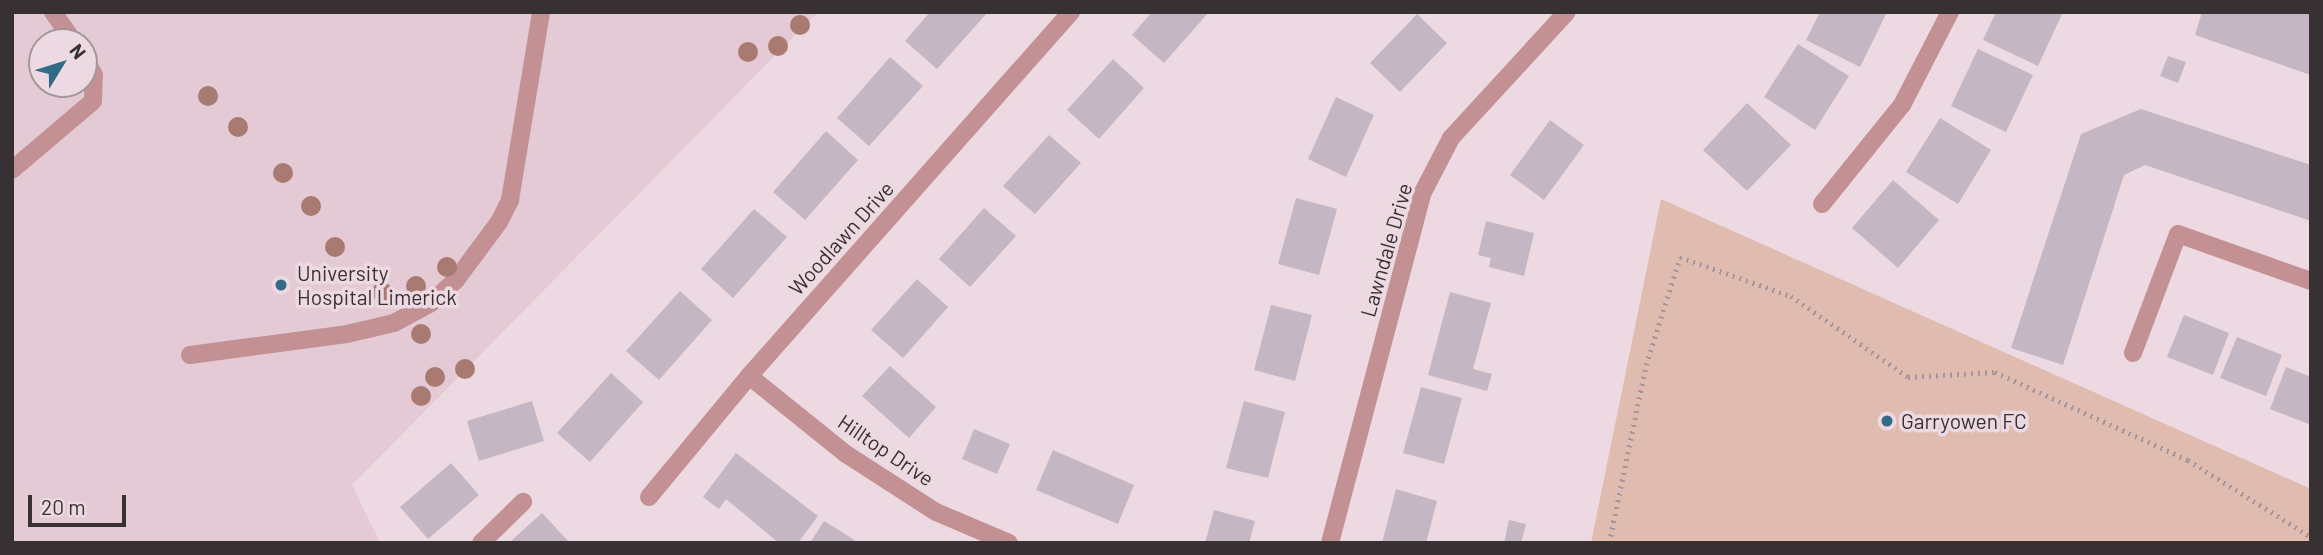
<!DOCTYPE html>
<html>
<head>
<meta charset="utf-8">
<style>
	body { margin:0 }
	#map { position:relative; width:2323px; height:555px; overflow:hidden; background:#ecd9e1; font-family:Barlow,sans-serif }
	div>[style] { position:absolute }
	.built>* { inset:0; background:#e4cad5 }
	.green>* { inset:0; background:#e0bcb0 }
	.building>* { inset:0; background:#c4b7c3 }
	.path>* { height:4.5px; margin-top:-2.25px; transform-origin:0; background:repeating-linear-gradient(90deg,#a5969c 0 2px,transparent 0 7px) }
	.minor>* { height:18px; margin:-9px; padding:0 9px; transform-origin:9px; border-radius:9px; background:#c39194 }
	.trees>* { width:20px; height:20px; margin:-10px; border-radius:50%; background:#a97a71 }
	.dots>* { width:19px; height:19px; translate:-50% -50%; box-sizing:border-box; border:4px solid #ecd9e1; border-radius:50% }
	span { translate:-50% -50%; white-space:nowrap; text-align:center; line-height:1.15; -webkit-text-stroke:7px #ecd9e1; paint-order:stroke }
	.street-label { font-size:21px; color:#383134 }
	.poi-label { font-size:21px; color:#383134 }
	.left { translate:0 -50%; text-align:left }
	.frame { position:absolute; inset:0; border:14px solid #383134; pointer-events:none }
	.north { position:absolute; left:28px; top:28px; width:70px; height:70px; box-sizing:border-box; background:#ecd9e1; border:2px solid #a4969c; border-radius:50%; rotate:52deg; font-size:19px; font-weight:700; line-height:28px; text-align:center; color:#383134 }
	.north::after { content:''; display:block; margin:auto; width:24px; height:32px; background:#336a85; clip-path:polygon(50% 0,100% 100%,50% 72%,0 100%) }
	.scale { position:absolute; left:28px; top:495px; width:98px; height:32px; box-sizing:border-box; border:4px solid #383134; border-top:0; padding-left:9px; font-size:21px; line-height:24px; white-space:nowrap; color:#383134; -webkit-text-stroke:5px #ecd9e1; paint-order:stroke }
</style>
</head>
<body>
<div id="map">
	<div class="built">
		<div style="clip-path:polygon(evenodd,12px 12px,818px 12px,352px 485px,380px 543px,12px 543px,12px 12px,42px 42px,84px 42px,84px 84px,42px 84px,42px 42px)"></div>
	</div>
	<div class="green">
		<div style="clip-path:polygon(1661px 199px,2311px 489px,2311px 543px,1591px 543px)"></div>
	</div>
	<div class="building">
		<div style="clip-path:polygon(930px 12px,988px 12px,937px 69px,905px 41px)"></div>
		<div style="clip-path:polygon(1152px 12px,1209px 12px,1164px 63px,1132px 35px)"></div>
		<div style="clip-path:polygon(1820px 12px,1887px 12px,1860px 67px,1806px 40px)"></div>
		<div style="clip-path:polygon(1996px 12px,2063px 12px,2038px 66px,1983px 40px)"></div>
		<div style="clip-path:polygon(2202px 12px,2311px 13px,2311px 75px,2195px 35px)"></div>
		<div style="clip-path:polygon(1417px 14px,1447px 43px,1400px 92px,1370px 63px)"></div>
		<div style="clip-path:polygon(1798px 44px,1849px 76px,1815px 130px,1764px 97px)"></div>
		<div style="clip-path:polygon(1978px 49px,2033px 75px,2006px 132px,1951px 106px)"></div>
		<div style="clip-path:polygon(2168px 56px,2186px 62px,2178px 83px,2160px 76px)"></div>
		<div style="clip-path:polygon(890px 57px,923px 86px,869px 146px,837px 118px)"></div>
		<div style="clip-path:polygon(1113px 59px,1144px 88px,1099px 139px,1067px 110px)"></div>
		<div style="clip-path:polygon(1336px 97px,1374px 115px,1346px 177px,1308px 159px)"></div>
		<div style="clip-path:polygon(1747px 103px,1791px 145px,1747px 191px,1703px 150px)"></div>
		<div style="clip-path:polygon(2141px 109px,2311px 165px,2311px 221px,2145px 165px,2124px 175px,2063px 365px,2011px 348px,2081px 134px)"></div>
		<div style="clip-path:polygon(1940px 118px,1991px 150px,1958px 204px,1906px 172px)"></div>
		<div style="clip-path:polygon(1550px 120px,1584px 145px,1544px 200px,1510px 175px)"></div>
		<div style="clip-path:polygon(826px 131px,858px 160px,805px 220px,773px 192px)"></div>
		<div style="clip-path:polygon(1049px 135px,1081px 163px,1035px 214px,1003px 186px)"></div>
		<div style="clip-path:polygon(1893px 180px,1939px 220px,1898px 268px,1852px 228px)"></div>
		<div style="clip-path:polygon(1296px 198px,1337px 209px,1319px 275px,1278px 264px)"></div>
		<div style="clip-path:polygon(984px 208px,1016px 236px,970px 287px,939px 259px)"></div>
		<div style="clip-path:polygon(754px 209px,787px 237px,733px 298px,701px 269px)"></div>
		<div style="clip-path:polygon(1486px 221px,1534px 233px,1524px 276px,1489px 267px,1491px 258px,1478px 255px)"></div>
		<div style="clip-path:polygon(917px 279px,948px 307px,903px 358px,871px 330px)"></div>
		<div style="clip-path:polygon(680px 291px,712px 320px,659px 380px,626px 351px)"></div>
		<div style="clip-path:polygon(1450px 292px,1491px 303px,1473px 369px,1492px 374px,1487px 391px,1428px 375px)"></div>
		<div style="clip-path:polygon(1271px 305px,1312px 315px,1295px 381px,1254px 370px)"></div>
		<div style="clip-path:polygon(2184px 315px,2229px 333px,2213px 375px,2167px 357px)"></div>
		<div style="clip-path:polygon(2237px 337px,2282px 355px,2266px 396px,2220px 378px)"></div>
		<div style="clip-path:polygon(890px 366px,936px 407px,909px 438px,862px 396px)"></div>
		<div style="clip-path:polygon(2286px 367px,2311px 377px,2311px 425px,2270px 409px)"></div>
		<div style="clip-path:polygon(611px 373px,643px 402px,590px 462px,557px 433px)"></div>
		<div style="clip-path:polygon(1421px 387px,1462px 398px,1444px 464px,1403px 453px)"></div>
		<div style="clip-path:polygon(532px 401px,544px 441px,479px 461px,467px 421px)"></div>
		<div style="clip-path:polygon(1244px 401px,1285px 412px,1268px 478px,1226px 468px)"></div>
		<div style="clip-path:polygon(974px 429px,1010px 444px,997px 474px,962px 459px)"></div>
		<div style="clip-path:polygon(1053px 450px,1134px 485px,1118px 524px,1036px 490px)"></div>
		<div style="clip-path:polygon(736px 453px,818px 516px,798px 543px,779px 543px,726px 499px,719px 509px,703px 497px)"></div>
		<div style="clip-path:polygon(451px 463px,479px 495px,428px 539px,400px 507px)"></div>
		<div style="clip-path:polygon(1396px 489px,1437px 501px,1426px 543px,1382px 543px)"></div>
		<div style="clip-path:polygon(1214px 510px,1255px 521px,1249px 543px,1205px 543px)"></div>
		<div style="clip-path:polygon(542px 513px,570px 543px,512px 543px,511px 541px)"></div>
		<div style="clip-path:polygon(1509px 520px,1526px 524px,1521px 543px,1504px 543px)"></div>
		<div style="clip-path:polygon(824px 521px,853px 539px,858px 543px,810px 543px)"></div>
	</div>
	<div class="path">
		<div style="left:1609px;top:543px;width:182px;rotate:-78.3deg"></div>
		<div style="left:1646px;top:365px;width:113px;rotate:-72.5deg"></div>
		<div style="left:1680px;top:257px;width:118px;rotate:19.4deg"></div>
		<div style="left:1791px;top:296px;width:142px;rotate:34.7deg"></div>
		<div style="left:1908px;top:377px;width:87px;rotate:-3.3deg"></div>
		<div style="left:1995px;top:372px;width:212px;rotate:24.5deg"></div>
		<div style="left:2188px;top:460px;width:145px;rotate:32deg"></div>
	</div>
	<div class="minor">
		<div style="left:53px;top:12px;width:37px;rotate:55deg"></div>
		<div style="left:12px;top:170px;width:106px;rotate:-40.4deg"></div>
		<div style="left:93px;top:101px;width:26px;rotate:-88deg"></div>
		<div style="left:94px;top:75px;width:21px;rotate:-119deg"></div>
		<div style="left:1822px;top:204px;width:127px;rotate:-51.1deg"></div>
		<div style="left:1902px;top:105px;width:105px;rotate:-62.7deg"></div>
		<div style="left:2133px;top:353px;width:127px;rotate:-69.3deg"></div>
		<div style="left:2178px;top:234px;width:141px;rotate:19.5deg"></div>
		<div style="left:190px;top:355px;width:158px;rotate:-7.6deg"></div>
		<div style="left:347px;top:334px;width:48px;rotate:-13.2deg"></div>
		<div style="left:394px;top:323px;width:42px;rotate:-28.4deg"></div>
		<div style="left:431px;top:303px;width:34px;rotate:-43deg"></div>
		<div style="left:456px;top:280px;width:72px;rotate:-53.4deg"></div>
		<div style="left:499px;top:222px;width:25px;rotate:-63deg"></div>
		<div style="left:510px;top:200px;width:191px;rotate:-80.6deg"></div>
		<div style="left:749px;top:376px;width:124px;rotate:38.8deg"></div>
		<div style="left:846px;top:454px;width:107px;rotate:32.8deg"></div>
		<div style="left:936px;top:512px;width:79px;rotate:23deg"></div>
		<div style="left:649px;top:497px;width:157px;rotate:-50.4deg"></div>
		<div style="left:749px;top:376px;width:486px;rotate:-48.5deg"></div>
		<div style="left:481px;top:543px;width:59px;rotate:-44.3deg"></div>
		<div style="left:1330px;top:543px;width:361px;rotate:-75.2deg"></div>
		<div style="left:1422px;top:194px;width:63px;rotate:-62.6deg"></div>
		<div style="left:1451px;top:138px;width:171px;rotate:-47.4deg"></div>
	</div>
	<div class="trees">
		<div style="left:800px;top:25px"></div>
		<div style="left:778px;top:46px"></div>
		<div style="left:748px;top:52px"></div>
		<div style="left:208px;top:96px"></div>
		<div style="left:238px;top:127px"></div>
		<div style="left:283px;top:173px"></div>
		<div style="left:311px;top:206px"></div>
		<div style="left:335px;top:247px"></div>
		<div style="left:447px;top:267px"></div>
		<div style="left:416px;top:286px"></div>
		<div style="left:382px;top:292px"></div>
		<div style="left:421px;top:334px"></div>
		<div style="left:465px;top:369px"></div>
		<div style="left:435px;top:377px"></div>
		<div style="left:421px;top:396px"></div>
	</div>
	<div class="dots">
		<div style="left:281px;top:285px;background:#336a85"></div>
		<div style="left:1887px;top:421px;background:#336a85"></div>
	</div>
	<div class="street-label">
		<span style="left:841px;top:238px;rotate:-48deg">Woodlawn Drive</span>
		<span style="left:1386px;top:250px;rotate:-74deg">Lawndale Drive</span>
		<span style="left:886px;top:450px;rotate:34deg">Hilltop Drive</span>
	</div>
	<div class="poi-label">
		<span class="left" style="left:297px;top:285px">University<br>Hospital Limerick</span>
		<span class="left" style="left:1901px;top:421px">Garryowen FC</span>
	</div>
	<div class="frame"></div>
	<div class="north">N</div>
	<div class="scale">20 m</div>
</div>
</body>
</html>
